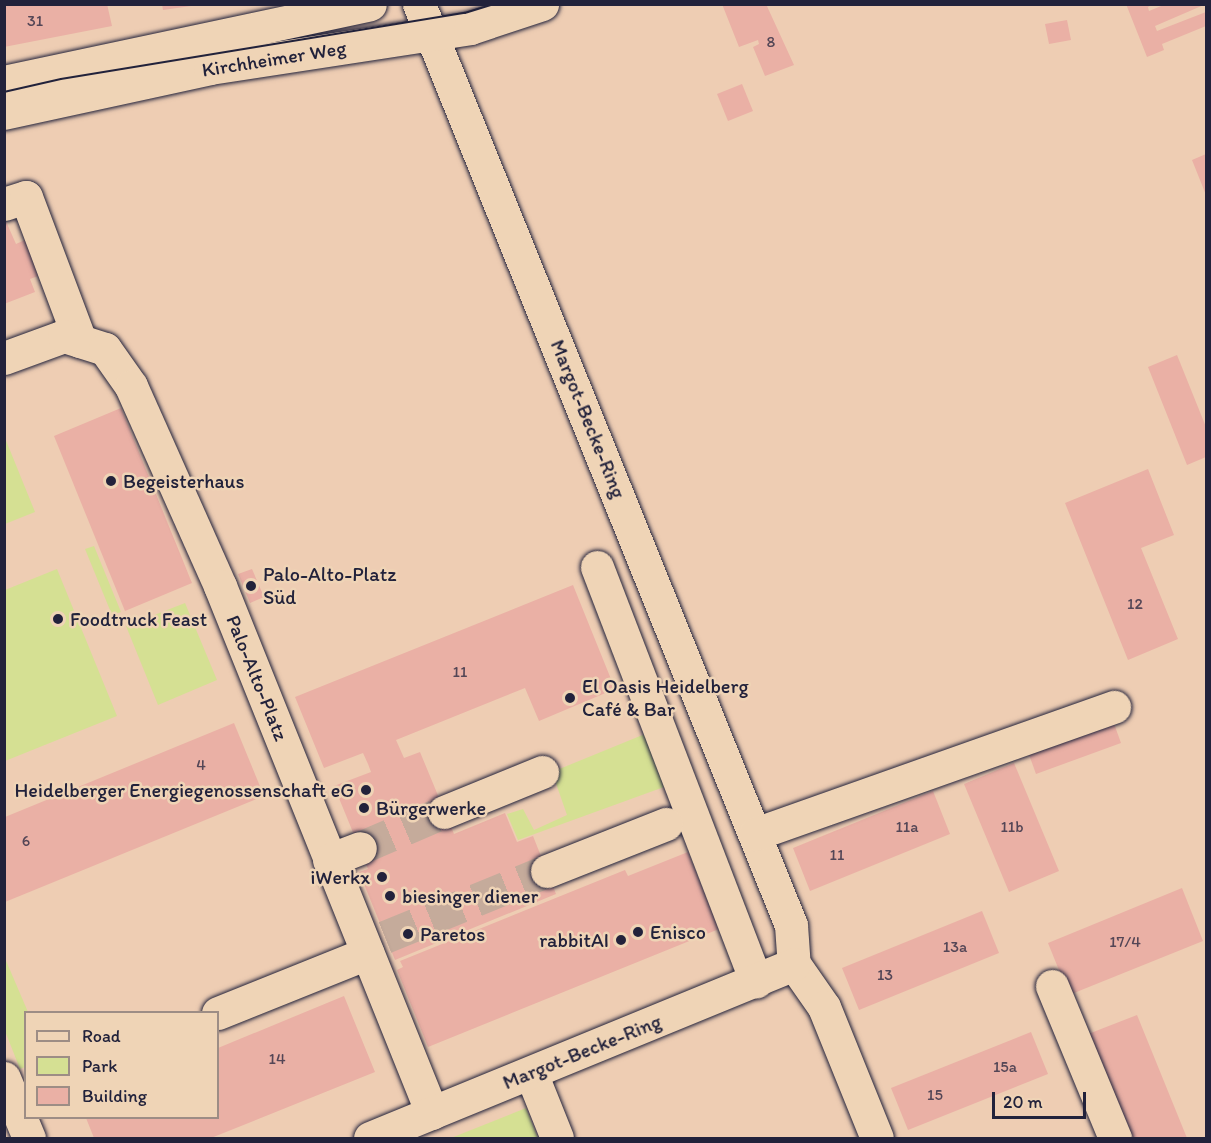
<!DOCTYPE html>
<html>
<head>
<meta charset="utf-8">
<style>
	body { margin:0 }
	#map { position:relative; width:1211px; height:1143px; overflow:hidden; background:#eecdb3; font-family:Itim,sans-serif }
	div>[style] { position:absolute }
	.green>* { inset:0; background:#d5e093 }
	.building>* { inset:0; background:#eab0a5 }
	.minor-tunnel>* { height:33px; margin-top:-16.5px; transform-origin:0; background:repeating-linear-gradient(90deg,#c5ab9b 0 33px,transparent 0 49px) }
	.roads { filter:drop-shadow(0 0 2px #22223b) drop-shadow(0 0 2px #22223b) }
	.minor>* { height:33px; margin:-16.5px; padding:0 16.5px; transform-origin:16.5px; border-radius:16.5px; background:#efd4b6 }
	.tram>* { height:1.5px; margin:-0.75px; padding:0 0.75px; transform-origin:0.75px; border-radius:0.75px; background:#22223b }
	.dots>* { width:16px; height:16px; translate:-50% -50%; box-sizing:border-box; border:3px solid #efd4b6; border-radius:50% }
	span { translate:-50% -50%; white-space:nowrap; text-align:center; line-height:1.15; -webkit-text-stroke:5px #efd4b6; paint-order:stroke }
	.number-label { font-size:16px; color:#544656 }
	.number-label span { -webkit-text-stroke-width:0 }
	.street-label { font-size:20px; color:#22223b }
	.poi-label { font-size:20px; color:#22223b }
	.left { translate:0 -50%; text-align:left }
	.right { translate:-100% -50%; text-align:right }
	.frame { position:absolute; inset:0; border:6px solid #22223b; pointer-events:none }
	.legend { position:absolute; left:24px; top:1011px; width:195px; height:108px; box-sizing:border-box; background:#efd4b6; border:2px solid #9d8d85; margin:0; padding:8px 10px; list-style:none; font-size:18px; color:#22223b }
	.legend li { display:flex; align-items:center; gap:12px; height:30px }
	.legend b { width:30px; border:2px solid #9d8d85 }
	.scale { position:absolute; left:992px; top:1092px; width:94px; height:27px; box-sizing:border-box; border:3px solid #22223b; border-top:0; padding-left:8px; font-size:18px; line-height:21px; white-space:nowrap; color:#22223b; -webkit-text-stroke:4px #efd4b6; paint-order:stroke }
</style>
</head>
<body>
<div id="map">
	<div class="green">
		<div style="clip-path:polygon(5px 438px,35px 512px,5px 524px,4px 524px)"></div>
		<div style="clip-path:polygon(94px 546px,121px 612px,112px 615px,85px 549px)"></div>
		<div style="clip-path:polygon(57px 569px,117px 716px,5px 761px,5px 590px)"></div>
		<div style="clip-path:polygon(185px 603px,217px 680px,158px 705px,126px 626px)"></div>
		<div style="clip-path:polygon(645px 734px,664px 787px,518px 840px,507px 814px,523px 809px,534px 830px,567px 815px,552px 772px)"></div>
		<div style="clip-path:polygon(4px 956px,28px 1012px,25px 1067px,20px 1069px,5px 1031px)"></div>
		<div style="clip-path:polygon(526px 1108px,538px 1138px,451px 1138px)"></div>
	</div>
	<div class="building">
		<div style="clip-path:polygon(4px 4px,107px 4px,112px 26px,4px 47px)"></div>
		<div style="clip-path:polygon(162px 4px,191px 4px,191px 6px,163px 10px)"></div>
		<div style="clip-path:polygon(722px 4px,766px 4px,794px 65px,765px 76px,753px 47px,759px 44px,758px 40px,739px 47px)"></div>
		<div style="clip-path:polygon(1126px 4px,1154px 4px,1148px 7px,1149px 11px,1166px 4px,1206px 4px,1155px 26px,1157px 31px,1206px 12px,1206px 26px,1162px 44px,1164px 50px,1147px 57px)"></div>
		<div style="clip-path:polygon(1067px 20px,1071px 40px,1049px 44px,1045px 24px)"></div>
		<div style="clip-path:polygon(742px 84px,753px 111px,728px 121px,717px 94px)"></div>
		<div style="clip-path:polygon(1206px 154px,1206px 195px,1192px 160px)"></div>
		<div style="clip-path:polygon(4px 217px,16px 244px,27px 239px,41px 275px,30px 279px,35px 292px,4px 304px)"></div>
		<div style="clip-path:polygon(1177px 355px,1206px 427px,1206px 457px,1187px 465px,1148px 367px)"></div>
		<div style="clip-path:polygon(121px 408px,192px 583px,125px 611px,54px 436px)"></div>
		<div style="clip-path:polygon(1148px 469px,1174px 535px,1141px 548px,1178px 639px,1128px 660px,1065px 503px)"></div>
		<div style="clip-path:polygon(252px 569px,264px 597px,250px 603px,238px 574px)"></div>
		<div style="clip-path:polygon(573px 585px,615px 689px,539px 721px,525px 688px,396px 740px,404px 758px,420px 752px,454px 834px,505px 813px,517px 842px,533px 836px,556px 894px,395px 960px,359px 872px,368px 869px,334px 786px,371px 772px,368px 764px,363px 753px,324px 768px,295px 697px)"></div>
		<div style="clip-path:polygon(1112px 718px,1121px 743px,1036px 774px,1027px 749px)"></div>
		<div style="clip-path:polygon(234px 723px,264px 796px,5px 902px,5px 817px)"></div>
		<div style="clip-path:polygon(1014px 763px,1059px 871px,1009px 892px,964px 784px)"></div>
		<div style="clip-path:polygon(933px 791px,950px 834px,810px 891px,793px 848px)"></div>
		<div style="clip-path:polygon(688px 852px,719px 929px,428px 1047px,397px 970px,403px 967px,400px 961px,625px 870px,628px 876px)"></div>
		<div style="clip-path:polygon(1182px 888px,1203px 941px,1069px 995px,1048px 943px)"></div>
		<div style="clip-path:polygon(982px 911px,999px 953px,859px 1010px,842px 968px)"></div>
		<div style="clip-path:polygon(344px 996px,375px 1072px,211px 1138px,94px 1138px,86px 1118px,218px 1118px,218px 1048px)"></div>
		<div style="clip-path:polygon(1137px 1015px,1187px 1138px,1125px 1138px,1083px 1036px)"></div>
		<div style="clip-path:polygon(1031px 1032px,1048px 1074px,908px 1130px,891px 1088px)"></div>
	</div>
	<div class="minor-tunnel">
		<div style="left:360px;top:848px;width:91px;rotate:-23.2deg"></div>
		<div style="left:385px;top:937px;width:175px;rotate:-22.2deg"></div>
	</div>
	<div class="roads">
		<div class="minor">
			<div style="left:419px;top:4px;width:993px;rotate:68.01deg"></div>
			<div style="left:791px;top:925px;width:39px;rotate:86deg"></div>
			<div style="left:794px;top:964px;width:52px;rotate:55.1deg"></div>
			<div style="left:824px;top:1007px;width:141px;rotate:68deg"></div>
			<div style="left:4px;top:82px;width:374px;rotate:-12deg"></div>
			<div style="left:4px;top:113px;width:211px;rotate:-12.3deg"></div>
			<div style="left:210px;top:68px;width:263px;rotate:-8.7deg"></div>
			<div style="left:470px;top:28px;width:76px;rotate:-18.4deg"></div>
			<div style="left:4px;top:204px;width:23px;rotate:-18deg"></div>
			<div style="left:26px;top:197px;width:154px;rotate:69.4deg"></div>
			<div style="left:4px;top:358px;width:64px;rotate:-20.1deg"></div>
			<div style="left:64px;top:336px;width:43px;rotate:17.6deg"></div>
			<div style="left:105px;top:349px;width:45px;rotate:54.9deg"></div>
			<div style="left:131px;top:386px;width:219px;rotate:66deg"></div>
			<div style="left:220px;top:586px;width:568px;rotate:68.09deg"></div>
			<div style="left:597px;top:567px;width:444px;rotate:69deg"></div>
			<div style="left:444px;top:812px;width:106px;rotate:-22.2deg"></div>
			<div style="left:755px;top:834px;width:381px;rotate:-19.5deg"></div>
			<div style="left:329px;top:860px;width:33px;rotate:-21deg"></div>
			<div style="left:547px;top:871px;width:128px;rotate:-21.6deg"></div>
			<div style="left:1052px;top:986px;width:165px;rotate:67.5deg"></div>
			<div style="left:218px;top:1013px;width:161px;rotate:-21.9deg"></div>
			<div style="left:531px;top:1073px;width:70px;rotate:68.2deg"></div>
			<div style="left:4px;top:1078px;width:65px;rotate:67.4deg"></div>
			<div style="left:370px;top:1138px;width:458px;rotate:-22.3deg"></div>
		</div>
	</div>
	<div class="tram">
		<div style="left:4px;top:92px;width:58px;rotate:-12.8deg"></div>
		<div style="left:61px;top:79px;width:409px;rotate:-9.3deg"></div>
		<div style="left:465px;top:13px;width:30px;rotate:-17deg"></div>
	</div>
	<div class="dots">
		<div style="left:111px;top:481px;background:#22223b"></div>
		<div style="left:251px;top:586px;background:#22223b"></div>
		<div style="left:58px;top:619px;background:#22223b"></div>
		<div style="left:570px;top:698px;background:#22223b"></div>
		<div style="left:366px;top:790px;background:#22223b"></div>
		<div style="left:364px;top:808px;background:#22223b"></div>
		<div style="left:382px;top:877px;background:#22223b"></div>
		<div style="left:390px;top:896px;background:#22223b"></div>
		<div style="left:638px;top:932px;background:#22223b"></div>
		<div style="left:408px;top:934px;background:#22223b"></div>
		<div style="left:621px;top:940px;background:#22223b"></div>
	</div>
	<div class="number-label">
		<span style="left:35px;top:21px">31</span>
		<span style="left:771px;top:42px">8</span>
		<span style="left:1135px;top:604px">12</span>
		<span style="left:460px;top:672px">11</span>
		<span style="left:201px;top:765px">4</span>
		<span style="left:907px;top:827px">11a</span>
		<span style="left:1012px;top:827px">11b</span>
		<span style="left:26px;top:841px">6</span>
		<span style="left:837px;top:855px">11</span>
		<span style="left:1125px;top:942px">17/4</span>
		<span style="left:955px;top:947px">13a</span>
		<span style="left:885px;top:975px">13</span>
		<span style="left:277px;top:1059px">14</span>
		<span style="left:1005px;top:1067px">15a</span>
		<span style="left:935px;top:1095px">15</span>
	</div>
	<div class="street-label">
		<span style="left:274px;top:59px;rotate:-9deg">Kirchheimer Weg</span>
		<span style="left:588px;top:419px;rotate:68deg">Margot-Becke-Ring</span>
		<span style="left:257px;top:678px;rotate:68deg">Palo-Alto-Platz</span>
		<span style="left:582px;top:1052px;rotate:-22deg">Margot-Becke-Ring</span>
	</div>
	<div class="poi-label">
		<span class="left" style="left:123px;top:481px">Begeisterhaus</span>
		<span class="left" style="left:263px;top:586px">Palo-Alto-Platz<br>Süd</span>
		<span class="left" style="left:70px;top:619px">Foodtruck Feast</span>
		<span class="left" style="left:582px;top:698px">El Oasis Heidelberg<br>Café &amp; Bar</span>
		<span class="right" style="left:354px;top:790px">Heidelberger Energiegenossenschaft eG</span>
		<span class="left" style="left:376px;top:808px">Bürgerwerke</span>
		<span class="right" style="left:370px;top:877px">iWerkx</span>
		<span class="left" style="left:402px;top:896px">biesinger diener</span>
		<span class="left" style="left:650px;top:932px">Enisco</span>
		<span class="left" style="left:420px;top:934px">Paretos</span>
		<span class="right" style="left:609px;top:940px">rabbitAI</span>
	</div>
	<div class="frame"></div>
	<ul class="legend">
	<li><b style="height:8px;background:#efd4b6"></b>Road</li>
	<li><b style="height:16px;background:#d5e093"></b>Park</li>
	<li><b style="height:16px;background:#eab0a5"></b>Building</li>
	</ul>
	<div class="scale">20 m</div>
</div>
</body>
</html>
